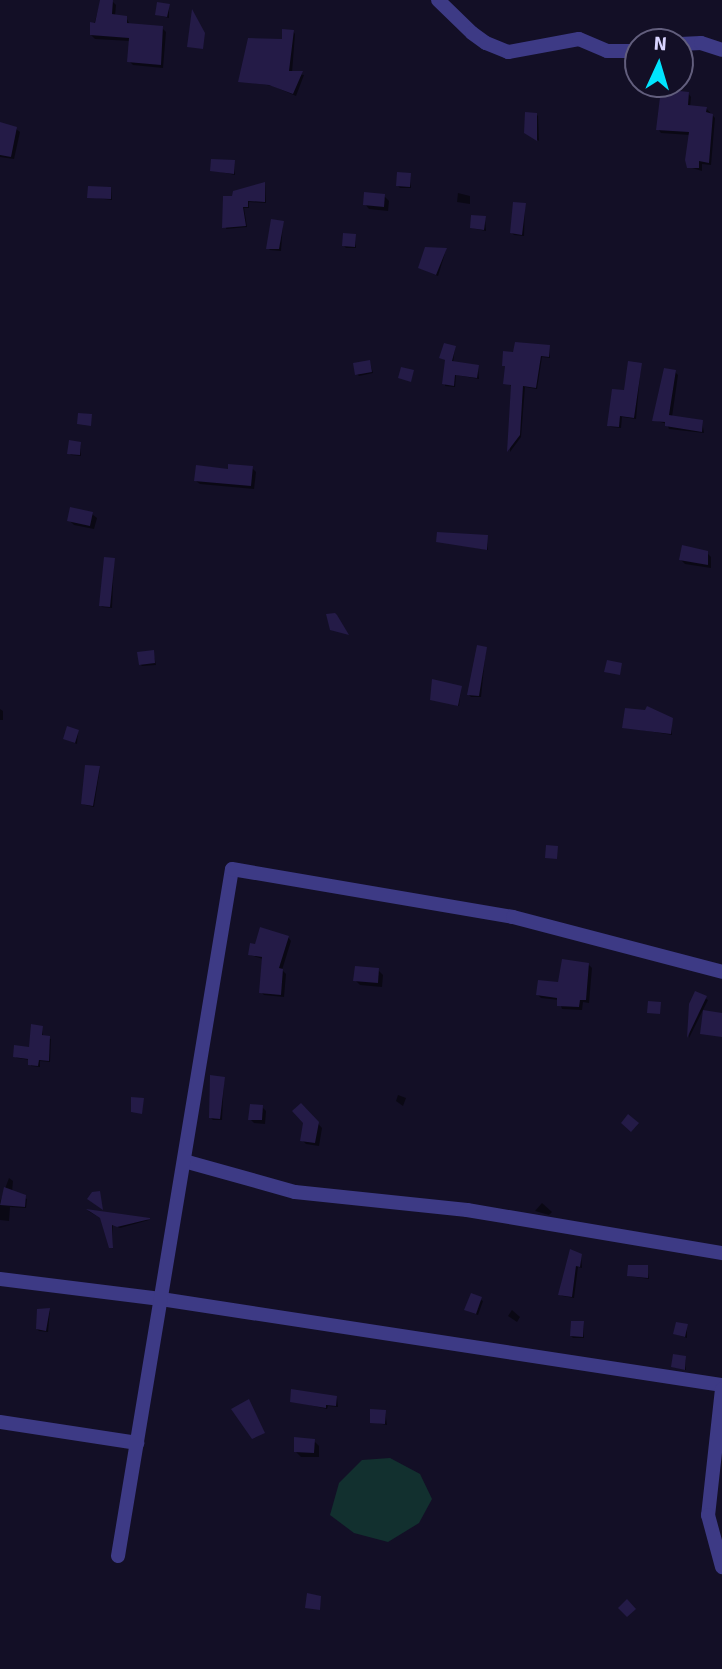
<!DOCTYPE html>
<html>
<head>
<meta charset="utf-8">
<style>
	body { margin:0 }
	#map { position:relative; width:722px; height:1669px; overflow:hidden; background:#130f26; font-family:Signika,sans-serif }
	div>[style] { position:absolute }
	.green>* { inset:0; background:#12302f }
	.shadow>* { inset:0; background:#0007 }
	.building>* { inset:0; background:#241b47 }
	.street>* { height:14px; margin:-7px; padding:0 7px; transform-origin:7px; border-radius:7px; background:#3d3a85 }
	span { translate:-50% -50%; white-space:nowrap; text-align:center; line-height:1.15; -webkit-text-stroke:5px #130f26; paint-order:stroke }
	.north { position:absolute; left:624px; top:28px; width:70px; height:70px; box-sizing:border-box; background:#130f26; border:2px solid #625e7d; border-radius:50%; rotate:4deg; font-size:19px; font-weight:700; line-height:28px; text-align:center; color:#d9d4ff }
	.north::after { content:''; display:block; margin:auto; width:24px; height:32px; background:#00e5ff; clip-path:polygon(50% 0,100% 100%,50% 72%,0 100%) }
</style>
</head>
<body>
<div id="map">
	<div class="green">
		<div style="clip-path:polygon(390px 1458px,420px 1474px,432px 1499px,419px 1523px,388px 1542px,354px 1533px,330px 1515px,339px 1483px,362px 1460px)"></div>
	</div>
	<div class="shadow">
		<div style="clip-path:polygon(101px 0,112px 1px,116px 5px,115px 16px,126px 17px,130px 25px,162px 28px,166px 32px,163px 68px,133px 65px,129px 61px,130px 41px,95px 39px,91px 35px)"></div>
		<div style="clip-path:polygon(169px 5px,169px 18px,157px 15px)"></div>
		<div style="clip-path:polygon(293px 31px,295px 34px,292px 73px,304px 75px,296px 96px,273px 86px,240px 81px)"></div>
		<div style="clip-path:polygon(688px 93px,691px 97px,690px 107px,706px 108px,715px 118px,711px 165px,702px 164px,702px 171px,689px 167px,690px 135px,661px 133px,658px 129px)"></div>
		<div style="clip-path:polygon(536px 114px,538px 116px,539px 141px,528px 134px)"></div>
		<div style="clip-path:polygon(16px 129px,20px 132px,14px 159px,0 157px,0 131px)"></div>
		<div style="clip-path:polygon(234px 162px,235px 175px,212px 170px)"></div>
		<div style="clip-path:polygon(410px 175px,411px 188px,400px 188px,398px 186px)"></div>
		<div style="clip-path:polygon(265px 184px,266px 203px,249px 202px,249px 208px,244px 208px,247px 227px,226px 229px,233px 198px)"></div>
		<div style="clip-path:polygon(111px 188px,112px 200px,89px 197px)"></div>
		<div style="clip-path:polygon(458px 193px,470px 196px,470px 204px,457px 202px)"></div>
		<div style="clip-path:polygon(384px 196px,389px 201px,388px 211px,369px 209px,365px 204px)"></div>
		<div style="clip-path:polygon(525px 205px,524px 236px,514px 235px,512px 233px)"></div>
		<div style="clip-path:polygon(485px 218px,486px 231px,472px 228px)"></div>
		<div style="clip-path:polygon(283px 222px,281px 251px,270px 250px,268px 248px)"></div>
		<div style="clip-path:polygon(355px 235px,356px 248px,346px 248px,344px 246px)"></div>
		<div style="clip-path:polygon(446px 250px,438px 276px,422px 269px)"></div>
		<div style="clip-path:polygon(549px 347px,550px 358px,542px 357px,537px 389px,525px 387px,521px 437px,510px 452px,512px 386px,505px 383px,505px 353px)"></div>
		<div style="clip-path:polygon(455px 348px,453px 363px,478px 367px,479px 379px,456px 375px,455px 387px,445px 386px,447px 361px,441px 358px)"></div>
		<div style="clip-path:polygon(370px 362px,373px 373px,359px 376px,357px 374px)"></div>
		<div style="clip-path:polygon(641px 365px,636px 419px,622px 417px,621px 428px,611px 427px,609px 426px,625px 392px)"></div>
		<div style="clip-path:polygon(675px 372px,678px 375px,672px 417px,702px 421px,704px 433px,669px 429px,667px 424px,654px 420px)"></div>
		<div style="clip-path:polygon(81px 444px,81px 456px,71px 455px,69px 453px)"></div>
		<div style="clip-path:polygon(252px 468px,256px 472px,254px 489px,200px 484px,196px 481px)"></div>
		<div style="clip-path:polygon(92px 514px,97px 518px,94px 529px,74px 525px,69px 520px)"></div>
		<div style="clip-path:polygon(487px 537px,488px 550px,438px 541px)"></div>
		<div style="clip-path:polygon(707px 553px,711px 557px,711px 568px,685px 564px,681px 560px)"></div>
		<div style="clip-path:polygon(114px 560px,112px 608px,102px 607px,100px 605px)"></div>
		<div style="clip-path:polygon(486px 648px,481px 697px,471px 697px,469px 695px)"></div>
		<div style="clip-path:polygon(153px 652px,156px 665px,142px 666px,140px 664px)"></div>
		<div style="clip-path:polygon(461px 688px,459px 706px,432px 699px)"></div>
		<div style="clip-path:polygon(0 709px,3px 711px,3px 720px,0 720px)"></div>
		<div style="clip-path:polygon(646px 712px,672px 719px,672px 735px,624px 727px)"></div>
		<div style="clip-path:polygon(78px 731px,77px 744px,65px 739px)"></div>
		<div style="clip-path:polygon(100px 768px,94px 807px,85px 805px,83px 804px)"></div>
		<div style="clip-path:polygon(288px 937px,291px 941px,282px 970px,286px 974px,284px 997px,264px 995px,261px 992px,263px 959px,250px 955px)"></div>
		<div style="clip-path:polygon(589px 965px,592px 968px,589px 1003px,583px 1002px,582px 1010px,562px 1009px,559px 1000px,541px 998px,538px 995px)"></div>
		<div style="clip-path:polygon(378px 970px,383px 975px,382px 987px,360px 985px,355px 980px)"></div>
		<div style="clip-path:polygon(696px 993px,708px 1000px,689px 1038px,691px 1004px)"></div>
		<div style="clip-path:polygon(42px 1027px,43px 1037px,51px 1039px,50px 1062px,40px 1061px,40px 1067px,31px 1066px,30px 1060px,17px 1058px,15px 1056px,31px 1048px)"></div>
		<div style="clip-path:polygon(224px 1078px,222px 1120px,213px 1120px,211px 1118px)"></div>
		<div style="clip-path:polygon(398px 1095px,406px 1098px,403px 1106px,396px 1101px)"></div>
		<div style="clip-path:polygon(301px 1105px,322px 1128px,319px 1146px,306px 1144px,302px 1140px,305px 1123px)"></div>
		<div style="clip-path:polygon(262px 1107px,266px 1111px,265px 1124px,254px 1123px,250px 1119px)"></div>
		<div style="clip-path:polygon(9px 1178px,13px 1181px,12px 1192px,27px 1199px,26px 1208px,10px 1207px,9px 1221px,0 1220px,0 1202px)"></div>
		<div style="clip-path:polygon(542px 1203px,552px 1212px,549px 1215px,535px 1211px)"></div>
		<div style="clip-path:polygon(88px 1211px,149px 1220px,120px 1228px,113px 1225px,113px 1249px,102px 1219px)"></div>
		<div style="clip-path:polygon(581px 1255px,582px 1268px,578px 1267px,574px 1298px,562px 1296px,560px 1294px)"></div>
		<div style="clip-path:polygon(647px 1267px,649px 1279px,629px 1276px)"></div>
		<div style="clip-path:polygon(472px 1295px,483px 1301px,478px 1315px,468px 1311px)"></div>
		<div style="clip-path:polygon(50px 1310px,48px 1332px,39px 1331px,37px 1329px)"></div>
		<div style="clip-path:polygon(512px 1310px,520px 1317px,517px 1322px,508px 1316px)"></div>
		<div style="clip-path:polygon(584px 1323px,584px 1338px,573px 1338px,571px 1336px)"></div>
		<div style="clip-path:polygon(687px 1326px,687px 1338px,675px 1334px)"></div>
		<div style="clip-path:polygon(686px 1358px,686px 1370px,673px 1367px)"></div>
		<div style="clip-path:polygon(337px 1398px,338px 1407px,328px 1406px,327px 1409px,292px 1401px)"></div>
		<div style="clip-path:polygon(385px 1411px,387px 1425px,372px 1422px)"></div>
		<div style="clip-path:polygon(314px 1441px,319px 1446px,319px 1457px,301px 1457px,296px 1452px)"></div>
	</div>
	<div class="building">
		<div style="clip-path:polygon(100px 0,113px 0,112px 14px,127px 16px,127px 23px,163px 26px,161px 65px,127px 62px,129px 38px,90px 35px,90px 22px,95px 23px)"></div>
		<div style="clip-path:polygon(157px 2px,170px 4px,167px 17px,155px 15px)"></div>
		<div style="clip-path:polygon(192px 9px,205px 33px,203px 49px,187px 47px)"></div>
		<div style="clip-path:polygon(282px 29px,294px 30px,289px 71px,303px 71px,293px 94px,269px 85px,238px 82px,248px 38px,282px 39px)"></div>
		<div style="clip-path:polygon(661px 89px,689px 92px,688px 105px,707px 107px,706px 112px,713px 114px,709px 163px,699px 161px,699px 168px,687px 168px,685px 160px,689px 132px,656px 130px)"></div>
		<div style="clip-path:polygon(525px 112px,537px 113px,537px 141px,524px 133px)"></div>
		<div style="clip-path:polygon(0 122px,17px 127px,11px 157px,0 155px)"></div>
		<div style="clip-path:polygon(211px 159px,235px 160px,234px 174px,210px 171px)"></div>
		<div style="clip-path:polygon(397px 172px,411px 173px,410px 187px,396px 186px)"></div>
		<div style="clip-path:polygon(265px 182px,265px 202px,248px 201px,248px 207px,243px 207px,246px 226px,222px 228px,223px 196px,232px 196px,233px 191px)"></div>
		<div style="clip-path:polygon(88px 186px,111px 187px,111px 199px,87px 198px)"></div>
		<div style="clip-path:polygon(364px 192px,385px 194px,384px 207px,363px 205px)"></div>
		<div style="clip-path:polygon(513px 202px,526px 203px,522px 235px,510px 233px)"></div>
		<div style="clip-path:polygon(471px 215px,486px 216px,484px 230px,470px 228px)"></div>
		<div style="clip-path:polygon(271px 219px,284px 221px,279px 249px,266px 249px)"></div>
		<div style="clip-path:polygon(343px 233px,356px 234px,355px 247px,342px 246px)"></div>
		<div style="clip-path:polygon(425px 247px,447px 248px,436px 275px,418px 268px)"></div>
		<div style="clip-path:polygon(515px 342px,550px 345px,549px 357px,541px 356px,536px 388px,523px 386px,520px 435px,507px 452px,511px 385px,503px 384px,505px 366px,502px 366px,503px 351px,513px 352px)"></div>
		<div style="clip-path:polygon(444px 343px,456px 346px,452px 361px,479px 365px,477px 378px,455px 375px,454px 386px,442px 384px,445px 360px,439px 358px)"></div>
		<div style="clip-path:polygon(370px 360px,372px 372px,355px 375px,353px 363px)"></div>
		<div style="clip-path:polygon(628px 361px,642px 363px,634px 418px,620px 416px,619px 427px,607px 426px,612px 389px,624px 390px)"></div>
		<div style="clip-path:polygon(401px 367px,414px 370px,411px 382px,398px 378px)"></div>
		<div style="clip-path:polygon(664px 368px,676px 370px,669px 415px,703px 420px,702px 432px,665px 426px,665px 422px,652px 421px)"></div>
		<div style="clip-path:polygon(78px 413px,92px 414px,91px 426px,77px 424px)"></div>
		<div style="clip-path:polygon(69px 440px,81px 442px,80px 455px,67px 454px)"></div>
		<div style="clip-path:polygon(228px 464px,253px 466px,251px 486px,194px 481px,196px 465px,228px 469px)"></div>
		<div style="clip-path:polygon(70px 507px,93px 512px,90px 526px,67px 521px)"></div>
		<div style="clip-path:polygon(437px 532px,488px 535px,487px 550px,436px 542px)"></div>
		<div style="clip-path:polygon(682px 545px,708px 551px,708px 565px,679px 560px)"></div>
		<div style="clip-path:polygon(104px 557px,115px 558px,110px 607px,99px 606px)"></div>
		<div style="clip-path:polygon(335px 613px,337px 615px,349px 635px,330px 630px,326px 614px)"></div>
		<div style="clip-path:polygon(477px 645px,487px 647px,479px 696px,467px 695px)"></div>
		<div style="clip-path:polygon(154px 650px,155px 663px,139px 665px,137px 652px)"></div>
		<div style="clip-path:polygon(607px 660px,622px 663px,620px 675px,604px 672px)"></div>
		<div style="clip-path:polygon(432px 679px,462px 686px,458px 706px,430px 700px)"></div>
		<div style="clip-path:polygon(647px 706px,673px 718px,671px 734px,622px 728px,625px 708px,645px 710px)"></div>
		<div style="clip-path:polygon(67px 726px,79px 730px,75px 743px,63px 739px)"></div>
		<div style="clip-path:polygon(85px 765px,100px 766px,93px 806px,81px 804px)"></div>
		<div style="clip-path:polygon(546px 845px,558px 846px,557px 859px,545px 858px)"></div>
		<div style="clip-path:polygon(260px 927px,289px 936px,279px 968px,283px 969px,281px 995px,259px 993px,262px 957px,248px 955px,250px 943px,255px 944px)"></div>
		<div style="clip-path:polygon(562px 959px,589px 963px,586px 1000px,580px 1000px,579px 1007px,557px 1006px,557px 998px,536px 995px,538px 980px,558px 982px)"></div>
		<div style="clip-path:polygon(355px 966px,379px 968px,378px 983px,353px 981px)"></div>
		<div style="clip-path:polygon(695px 991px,707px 996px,687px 1038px,689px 1004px)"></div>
		<div style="clip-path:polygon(648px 1001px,661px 1002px,660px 1014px,647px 1013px)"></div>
		<div style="clip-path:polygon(703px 1010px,722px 1013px,722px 1037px,700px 1034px)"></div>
		<div style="clip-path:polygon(31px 1024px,43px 1026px,42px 1035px,50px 1036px,49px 1061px,39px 1060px,38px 1066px,28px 1065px,28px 1059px,13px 1057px,14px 1045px,29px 1047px)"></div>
		<div style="clip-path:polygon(210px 1075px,225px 1077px,220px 1119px,209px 1118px)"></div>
		<div style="clip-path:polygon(131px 1097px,144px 1098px,142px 1114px,131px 1112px)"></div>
		<div style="clip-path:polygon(301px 1103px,319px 1122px,315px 1143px,300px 1141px,303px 1123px,292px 1111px)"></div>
		<div style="clip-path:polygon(250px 1104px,263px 1105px,262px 1120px,248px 1120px)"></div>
		<div style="clip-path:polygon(628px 1114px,639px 1123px,631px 1132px,621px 1123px)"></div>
		<div style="clip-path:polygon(4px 1187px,26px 1195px,25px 1207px,0 1205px)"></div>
		<div style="clip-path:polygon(100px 1191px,103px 1210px,87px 1199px,92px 1192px)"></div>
		<div style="clip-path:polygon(86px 1209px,150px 1218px,150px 1219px,117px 1227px,112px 1225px,113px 1248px,109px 1248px,100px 1218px)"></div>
		<div style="clip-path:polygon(570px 1249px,582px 1254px,580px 1267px,576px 1266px,572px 1297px,558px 1295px)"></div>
		<div style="clip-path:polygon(628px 1265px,648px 1265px,648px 1278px,627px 1276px)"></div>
		<div style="clip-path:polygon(471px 1293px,482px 1297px,476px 1314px,464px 1310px)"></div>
		<div style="clip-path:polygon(50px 1308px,46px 1331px,36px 1329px,37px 1309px)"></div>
		<div style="clip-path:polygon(571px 1321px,584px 1321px,583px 1337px,570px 1336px)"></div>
		<div style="clip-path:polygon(676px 1322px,688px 1324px,685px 1337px,673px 1334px)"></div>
		<div style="clip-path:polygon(673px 1354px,686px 1356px,685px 1370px,671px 1367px)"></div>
		<div style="clip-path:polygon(291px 1389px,337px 1396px,336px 1406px,326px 1405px,326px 1408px,290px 1402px)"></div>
		<div style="clip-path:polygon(249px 1399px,265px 1433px,252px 1439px,231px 1409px)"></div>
		<div style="clip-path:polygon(370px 1409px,386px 1410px,385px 1424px,370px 1423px)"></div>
		<div style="clip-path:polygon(294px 1437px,315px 1439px,314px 1453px,294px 1452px)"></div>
		<div style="clip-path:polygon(307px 1593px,321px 1596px,320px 1610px,305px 1608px)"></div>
		<div style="clip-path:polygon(627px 1599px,636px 1609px,627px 1617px,618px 1608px)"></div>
	</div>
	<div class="street">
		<div style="left:438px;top:0;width:47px;rotate:44.1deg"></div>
		<div style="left:472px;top:33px;width:17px;rotate:36deg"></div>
		<div style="left:486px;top:43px;width:24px;rotate:22deg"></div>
		<div style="left:508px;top:52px;width:72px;rotate:-10.4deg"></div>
		<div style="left:579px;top:39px;width:30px;rotate:23deg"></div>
		<div style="left:607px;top:51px;width:31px"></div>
		<div style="left:680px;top:44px;width:21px;rotate:-3deg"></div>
		<div style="left:701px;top:43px;width:22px;rotate:18deg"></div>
		<div style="left:184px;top:1161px;width:115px;rotate:15.6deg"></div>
		<div style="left:295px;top:1192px;width:173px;rotate:6deg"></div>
		<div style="left:467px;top:1210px;width:259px;rotate:9.6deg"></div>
		<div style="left:0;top:1279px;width:162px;rotate:7.1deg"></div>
		<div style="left:161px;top:1299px;width:568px;rotate:8.72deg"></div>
		<div style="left:722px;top:1389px;width:127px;rotate:96.3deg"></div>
		<div style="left:708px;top:1515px;width:54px;rotate:74.9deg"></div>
		<div style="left:0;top:1422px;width:139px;rotate:8.7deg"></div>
		<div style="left:118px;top:1556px;width:696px;rotate:-80.58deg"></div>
		<div style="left:232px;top:869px;width:285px;rotate:9.7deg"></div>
		<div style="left:513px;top:917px;width:216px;rotate:14.7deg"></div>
	</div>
	<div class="north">N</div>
</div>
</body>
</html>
